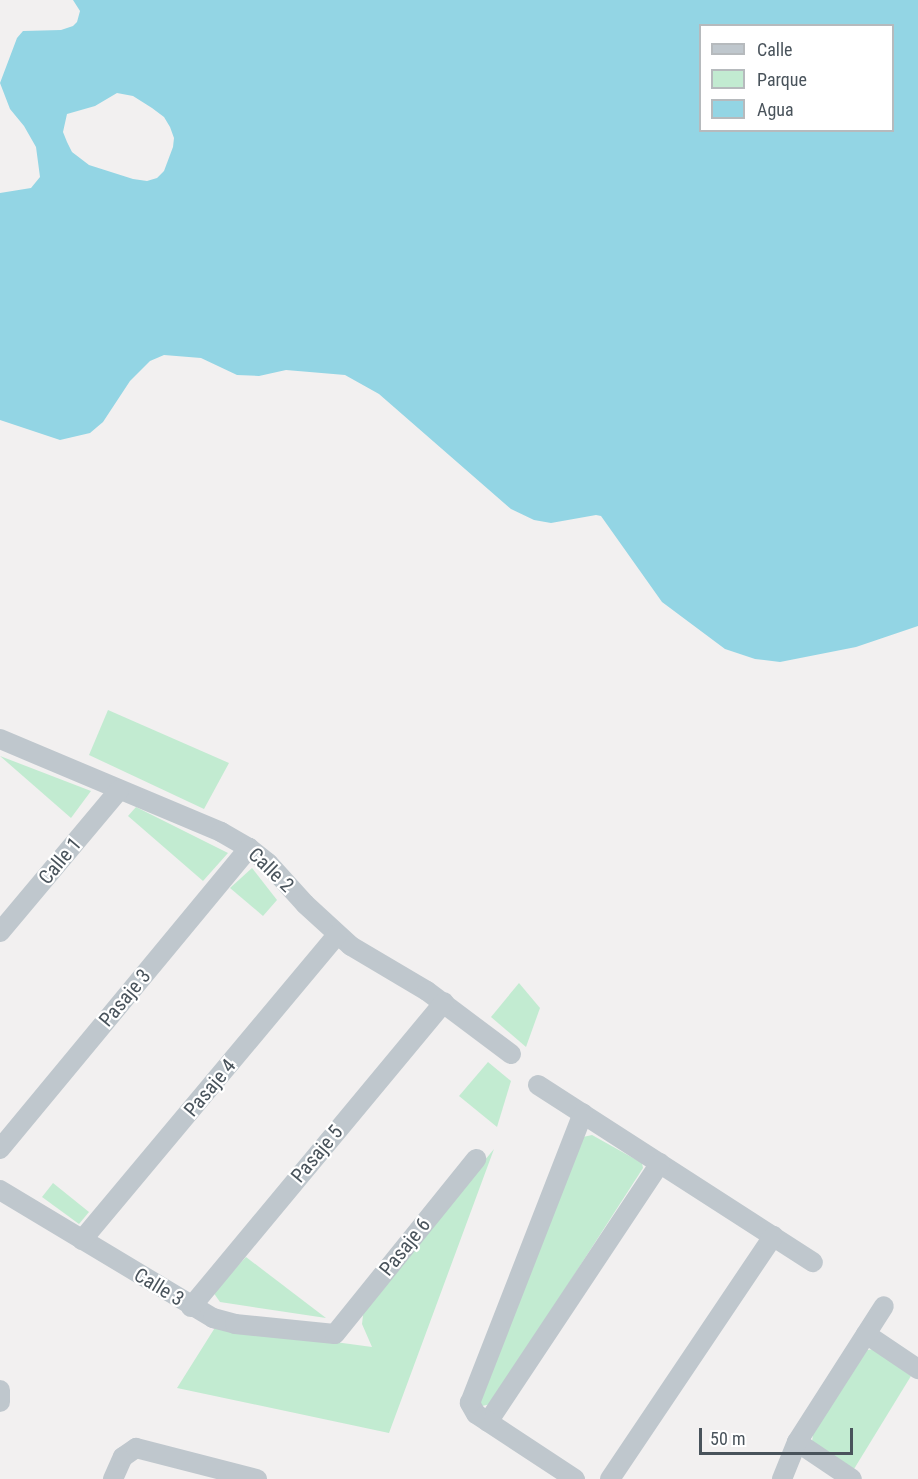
<!DOCTYPE html>
<html>
<head>
<meta charset="utf-8">
<style>
	body { margin:0 }
	#map { position:relative; width:918px; height:1479px; overflow:hidden; background:#f2f0f0; font-family:"Roboto Condensed",sans-serif }
	div>[style] { position:absolute }
	.green>* { inset:0; background:#c2ebd1 }
	.water>* { inset:0; background:#93d5e4 }
	.street>* { height:20px; margin:-10px; padding:0 10px; transform-origin:10px; border-radius:10px; background:#bfc7cd }
	span { translate:-50% -50%; white-space:nowrap; text-align:center; line-height:1.15; -webkit-text-stroke:4.5px #fff; paint-order:stroke }
	.street-label { font-size:20px; color:#49535b }
	.legend { position:absolute; left:699px; top:24px; width:195px; height:108px; box-sizing:border-box; background:#fff; border:2px solid #b6babd; margin:0; padding:8px 10px; list-style:none; font-size:18px; color:#49535b }
	.legend li { display:flex; align-items:center; gap:12px; height:30px }
	.legend b { width:30px; border:2px solid #b6babd }
	.scale { position:absolute; left:699px; top:1428px; width:154px; height:27px; box-sizing:border-box; border:3px solid #49535b; border-top:0; padding-left:8px; font-size:18px; line-height:21px; white-space:nowrap; color:#49535b; -webkit-text-stroke:4px #fff; paint-order:stroke }
</style>
</head>
<body>
<div id="map">
	<div class="green">
		<div style="clip-path:polygon(108px 710px,229px 763px,204px 809px,89px 755px)"></div>
		<div style="clip-path:polygon(0 756px,91px 791px,71px 818px)"></div>
		<div style="clip-path:polygon(136px 807px,228px 853px,203px 881px,128px 816px)"></div>
		<div style="clip-path:polygon(252px 868px,277px 900px,263px 916px,230px 888px)"></div>
		<div style="clip-path:polygon(519px 983px,540px 1008px,526px 1047px,491px 1017px)"></div>
		<div style="clip-path:polygon(488px 1062px,511px 1081px,497px 1127px,459px 1096px)"></div>
		<div style="clip-path:polygon(592px 1135px,642px 1163px,643px 1168px,491px 1404px,482px 1406px,479px 1403px,583px 1137px)"></div>
		<div style="clip-path:polygon(494px 1149px,389px 1433px,177px 1388px,216px 1326px,372px 1347px,362px 1324px,364px 1307px)"></div>
		<div style="clip-path:polygon(53px 1183px,89px 1212px,79px 1224px,42px 1197px)"></div>
		<div style="clip-path:polygon(246px 1257px,326px 1318px,220px 1302px,213px 1292px)"></div>
		<div style="clip-path:polygon(875px 1349px,911px 1376px,854px 1469px,812px 1442px,813px 1434px,867px 1350px)"></div>
	</div>
	<div class="water">
		<div style="clip-path:polygon(evenodd,73px 0,918px 0,918px 626px,856px 647px,780px 662px,755px 659px,725px 649px,662px 602px,601px 516px,596px 515px,551px 523px,534px 520px,511px 509px,379px 394px,345px 375px,286px 370px,259px 376px,237px 375px,201px 358px,164px 355px,150px 361px,130px 381px,103px 422px,90px 433px,60px 440px,0 420px,0 193px,31px 188px,40px 177px,36px 147px,24px 126px,10px 109px,0 83px,17px 38px,23px 31px,61px 30px,73px 26px,77px 22px,80px 11px,73px 0,700px 26px,892px 26px,892px 130px,700px 130px,700px 26px,73px 0,117px 93px,133px 96px,152px 108px,164px 117px,170px 127px,174px 138px,173px 147px,164px 171px,157px 178px,147px 181px,133px 179px,89px 165px,72px 152px,67px 142px,63px 132px,67px 114px,95px 106px,117px 93px)"></div>
	</div>
	<div class="street">
		<div style="left:0;top:739px;width:240px;rotate:22.8deg"></div>
		<div style="left:221px;top:832px;width:32px;rotate:30deg"></div>
		<div style="left:249px;top:848px;width:24px;rotate:38deg"></div>
		<div style="left:268px;top:863px;width:55px;rotate:47.9deg"></div>
		<div style="left:305px;top:904px;width:62px;rotate:42.4deg"></div>
		<div style="left:351px;top:946px;width:88px;rotate:30.6deg"></div>
		<div style="left:427px;top:991px;width:105px;rotate:36.9deg"></div>
		<div style="left:0;top:932px;width:185px;rotate:-50deg"></div>
		<div style="left:538px;top:1085px;width:327px;rotate:32.8deg"></div>
		<div style="left:0;top:1149px;width:391px;rotate:-50.4deg"></div>
		<div style="left:0;top:1190px;width:249px;rotate:31deg"></div>
		<div style="left:213px;top:1318px;width:23px;rotate:15deg"></div>
		<div style="left:235px;top:1324px;width:100px;rotate:5.7deg"></div>
		<div style="left:335px;top:1334px;width:225px;rotate:-51.1deg"></div>
		<div style="left:82px;top:1240px;width:398px;rotate:-50.1deg"></div>
		<div style="left:191px;top:1307px;width:396px;rotate:-50.3deg"></div>
		<div style="left:866px;top:1334px;width:63px;rotate:33.9deg"></div>
		<div style="left:0;top:1390px;width:12px;rotate:90deg"></div>
		<div style="left:488px;top:1422px;width:311px;rotate:-56.4deg"></div>
		<div style="left:797px;top:1442px;width:66px;rotate:33.9deg"></div>
		<div style="left:113px;top:1479px;width:24px;rotate:-66deg"></div>
		<div style="left:123px;top:1457px;width:16px;rotate:-35deg"></div>
		<div style="left:136px;top:1448px;width:125px;rotate:14.4deg"></div>
		<div style="left:575px;top:1479px;width:118px;rotate:-146.7deg"></div>
		<div style="left:476px;top:1414px;width:13px;rotate:-119deg"></div>
		<div style="left:470px;top:1403px;width:311px;rotate:-68.7deg"></div>
		<div style="left:610px;top:1479px;width:293px;rotate:-56.1deg"></div>
		<div style="left:782px;top:1479px;width:40px;rotate:-68deg"></div>
		<div style="left:797px;top:1442px;width:161px;rotate:-57.4deg"></div>
	</div>
	<div class="street-label">
		<span style="left:60px;top:861px;rotate:-50deg">Calle 1</span>
		<span style="left:271px;top:870px;rotate:44deg">Calle 2</span>
		<span style="left:125px;top:998px;rotate:-50deg">Pasaje 3</span>
		<span style="left:210px;top:1088px;rotate:-50deg">Pasaje 4</span>
		<span style="left:317px;top:1154px;rotate:-50deg">Pasaje 5</span>
		<span style="left:405px;top:1247px;rotate:-51deg">Pasaje 6</span>
		<span style="left:159px;top:1287px;rotate:31deg">Calle 3</span>
	</div>
	<ul class="legend">
	<li><b style="height:8px;background:#bfc7cd"></b>Calle</li>
	<li><b style="height:16px;background:#c2ebd1"></b>Parque</li>
	<li><b style="height:16px;background:#93d5e4"></b>Agua</li>
	</ul>
	<div class="scale">50 m</div>
</div>
</body>
</html>
